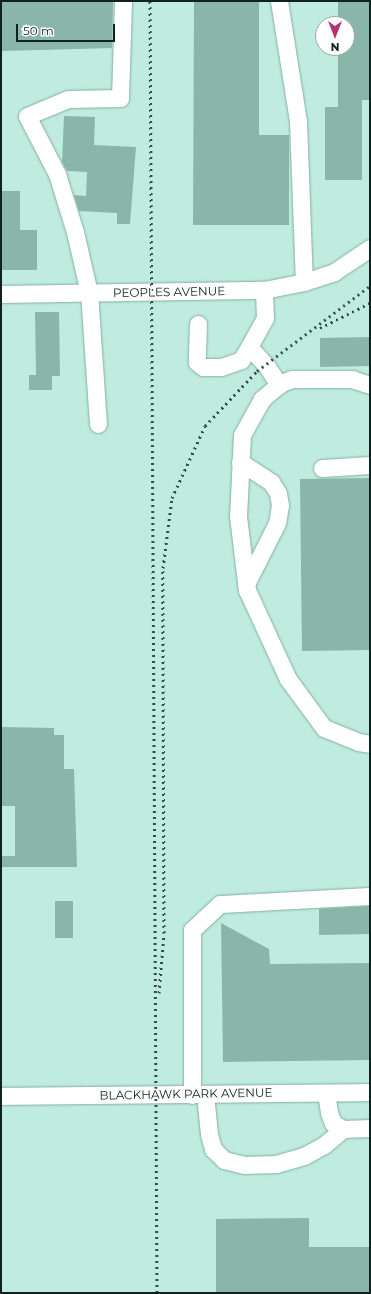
<!DOCTYPE html>
<html>
<head>
<meta charset="utf-8">
<style>
	body { margin:0 }
	#map { position:relative; width:371px; height:1294px; overflow:hidden; background:#bfecdf; font-family:Montserrat,sans-serif }
	div>[style] { position:absolute }
	.building>* { inset:0; background:#8ab6aa }
	.roads { filter:drop-shadow(0 0 1px #84afa3) drop-shadow(0 0 1px #84afa3) }
	.minor>* { height:17px; margin:-8.5px; padding:0 8.5px; transform-origin:8.5px; border-radius:8.5px; background:#fff }
	.rail>* { height:3px; margin-top:-1.5px; transform-origin:0; background:repeating-linear-gradient(90deg,#354d46 0 2px,transparent 0 6px) }
	span { translate:-50% -50%; white-space:nowrap; text-align:center; line-height:1.15; -webkit-text-stroke:3px #fff; paint-order:stroke }
	.street-label { font-size:12px; color:#10221d }
	.frame { position:absolute; inset:0; border:2px solid #10221d; pointer-events:none }
	.north { position:absolute; left:315px; top:16px; width:40px; height:40px; box-sizing:border-box; background:#fff; border:1px solid #9fa7a5; border-radius:50%; rotate:180deg; font-size:11px; font-weight:700; line-height:16px; text-align:center; color:#10221d }
	.north::after { content:''; display:block; margin:auto; width:14px; height:18px; background:#b73071; clip-path:polygon(50% 0,100% 100%,50% 72%,0 100%) }
	.scale { position:absolute; left:16px; top:24px; width:99px; height:18px; box-sizing:border-box; border:2px solid #10221d; border-top:0; padding-left:5px; font-size:12px; line-height:14px; white-space:nowrap; color:#10221d; -webkit-text-stroke:3px #fff; paint-order:stroke }
</style>
</head>
<body>
<div id="map">
	<div class="building">
		<div style="clip-path:polygon(1px 1px,113px 1px,112px 48px,1px 51px)"></div>
		<div style="clip-path:polygon(194px 1px,259px 1px,259px 135px,289px 135px,289px 225px,193px 225px)"></div>
		<div style="clip-path:polygon(338px 1px,370px 1px,370px 100px,362px 100px,362px 180px,325px 180px,325px 107px,338px 107px,338px 48px,347px 48px,347px 24px,338px 24px)"></div>
		<div style="clip-path:polygon(64px 116px,95px 117px,94px 145px,136px 147px,130px 224px,117px 224px,117px 213px,79px 211px,74px 195px,86px 196px,87px 172px,67px 171px,62px 162px)"></div>
		<div style="clip-path:polygon(1px 191px,20px 191px,20px 230px,37px 230px,37px 270px,1px 270px)"></div>
		<div style="clip-path:polygon(35px 312px,59px 312px,60px 376px,52px 376px,52px 390px,29px 390px,29px 375px,36px 375px)"></div>
		<div style="clip-path:polygon(370px 337px,370px 366px,320px 367px,320px 338px)"></div>
		<div style="clip-path:polygon(370px 478px,370px 650px,302px 651px,300px 479px)"></div>
		<div style="clip-path:polygon(1px 727px,54px 728px,54px 735px,64px 735px,64px 769px,74px 769px,77px 867px,1px 867px,1px 856px,15px 856px,15px 806px,1px 806px)"></div>
		<div style="clip-path:polygon(55px 901px,73px 901px,73px 938px,55px 938px)"></div>
		<div style="clip-path:polygon(370px 906px,370px 934px,319px 935px,319px 909px)"></div>
		<div style="clip-path:polygon(221px 923px,269px 949px,270px 964px,370px 963px,370px 1060px,223px 1062px)"></div>
		<div style="clip-path:polygon(309px 1218px,309px 1247px,370px 1247px,370px 1293px,216px 1293px,216px 1219px)"></div>
	</div>
	<div class="roads">
		<div class="minor">
			<div style="left:279px;top:1px;width:121px;rotate:81deg"></div>
			<div style="left:298px;top:121px;width:161px;rotate:87.9deg"></div>
			<div style="left:264px;top:290px;width:28px;rotate:88deg"></div>
			<div style="left:265px;top:318px;width:33px;rotate:119deg"></div>
			<div style="left:249px;top:347px;width:25px;rotate:47deg"></div>
			<div style="left:266px;top:365px;width:24px;rotate:57deg"></div>
			<div style="left:1px;top:294px;width:263px;rotate:-0.9deg"></div>
			<div style="left:264px;top:290px;width:41px;rotate:-11.3deg"></div>
			<div style="left:304px;top:282px;width:32px;rotate:-18deg"></div>
			<div style="left:334px;top:272px;width:43px;rotate:-33.7deg"></div>
			<div style="left:198px;top:324px;width:38px;rotate:92deg"></div>
			<div style="left:197px;top:362px;width:8px;rotate:40deg"></div>
			<div style="left:203px;top:367px;width:18px"></div>
			<div style="left:221px;top:367px;width:21px;rotate:-19deg"></div>
			<div style="left:241px;top:360px;width:15px;rotate:-58deg"></div>
			<div style="left:370px;top:385px;width:19px;rotate:-162deg"></div>
			<div style="left:352px;top:379px;width:60px;rotate:180deg"></div>
			<div style="left:292px;top:379px;width:12px;rotate:160deg"></div>
			<div style="left:281px;top:383px;width:25px;rotate:140deg"></div>
			<div style="left:262px;top:399px;width:41px;rotate:119.1deg"></div>
			<div style="left:242px;top:435px;width:81px;rotate:92.8deg"></div>
			<div style="left:238px;top:516px;width:75px;rotate:83.1deg"></div>
			<div style="left:247px;top:590px;width:98px;rotate:65.3deg"></div>
			<div style="left:288px;top:679px;width:61px;rotate:53.7deg"></div>
			<div style="left:324px;top:728px;width:37px;rotate:22deg"></div>
			<div style="left:358px;top:742px;width:12px;rotate:9deg"></div>
			<div style="left:98px;top:424px;width:131px;rotate:-93.9deg"></div>
			<div style="left:89px;top:293px;width:63px;rotate:-102.9deg"></div>
			<div style="left:75px;top:232px;width:61px;rotate:-107.2deg"></div>
			<div style="left:57px;top:174px;width:65px;rotate:-117.3deg"></div>
			<div style="left:27px;top:116px;width:44px;rotate:-22.5deg"></div>
			<div style="left:68px;top:99px;width:52px;rotate:-1.1deg"></div>
			<div style="left:120px;top:98px;width:97px;rotate:-88.2deg"></div>
			<div style="left:240px;top:462px;width:37px;rotate:33deg"></div>
			<div style="left:271px;top:482px;width:13px;rotate:58deg"></div>
			<div style="left:278px;top:493px;width:12px;rotate:81deg"></div>
			<div style="left:280px;top:505px;width:18px;rotate:99deg"></div>
			<div style="left:277px;top:523px;width:68px;rotate:116.9deg"></div>
			<div style="left:322px;top:468px;width:48px;rotate:-3.6deg"></div>
			<div style="left:326px;top:1093px;width:20px;rotate:81deg"></div>
			<div style="left:329px;top:1113px;width:11px;rotate:68deg"></div>
			<div style="left:333px;top:1123px;width:12px;rotate:31deg"></div>
			<div style="left:343px;top:1129px;width:27px;rotate:-2deg"></div>
			<div style="left:205px;top:1094px;width:40px;rotate:84.3deg"></div>
			<div style="left:209px;top:1134px;width:16px;rotate:75deg"></div>
			<div style="left:213px;top:1149px;width:16px;rotate:45deg"></div>
			<div style="left:224px;top:1160px;width:21px;rotate:14deg"></div>
			<div style="left:244px;top:1165px;width:32px;rotate:-2deg"></div>
			<div style="left:276px;top:1164px;width:29px;rotate:-16deg"></div>
			<div style="left:304px;top:1156px;width:23px;rotate:-29deg"></div>
			<div style="left:324px;top:1145px;width:25px;rotate:-40deg"></div>
			<div style="left:192px;top:1095px;width:165px;rotate:-90deg"></div>
			<div style="left:192px;top:930px;width:38px;rotate:-43deg"></div>
			<div style="left:220px;top:904px;width:150px;rotate:-3.1deg"></div>
			<div style="left:1px;top:1096px;width:369px;rotate:-0.6deg"></div>
		</div>
	</div>
	<div class="rail">
		<div style="left:150px;top:1px;width:1292px;rotate:89.69deg"></div>
		<div style="left:320px;top:328px;width:56px;rotate:-26.6deg"></div>
		<div style="left:159px;top:993px;width:60px;rotate:-85.2deg"></div>
		<div style="left:164px;top:933px;width:365px;rotate:-90.2deg"></div>
		<div style="left:163px;top:568px;width:71px;rotate:-82.7deg"></div>
		<div style="left:172px;top:498px;width:79px;rotate:-65.4deg"></div>
		<div style="left:205px;top:426px;width:76px;rotate:-46.6deg"></div>
		<div style="left:257px;top:371px;width:141px;rotate:-37deg"></div>
	</div>
	<div class="street-label">
		<span style="left:169px;top:292px;rotate:-1deg">PEOPLES AVENUE</span>
		<span style="left:186px;top:1094px;rotate:-1deg">BLACKHAWK PARK AVENUE</span>
	</div>
	<div class="frame"></div>
	<div class="north">N</div>
	<div class="scale">50 m</div>
</div>
</body>
</html>
